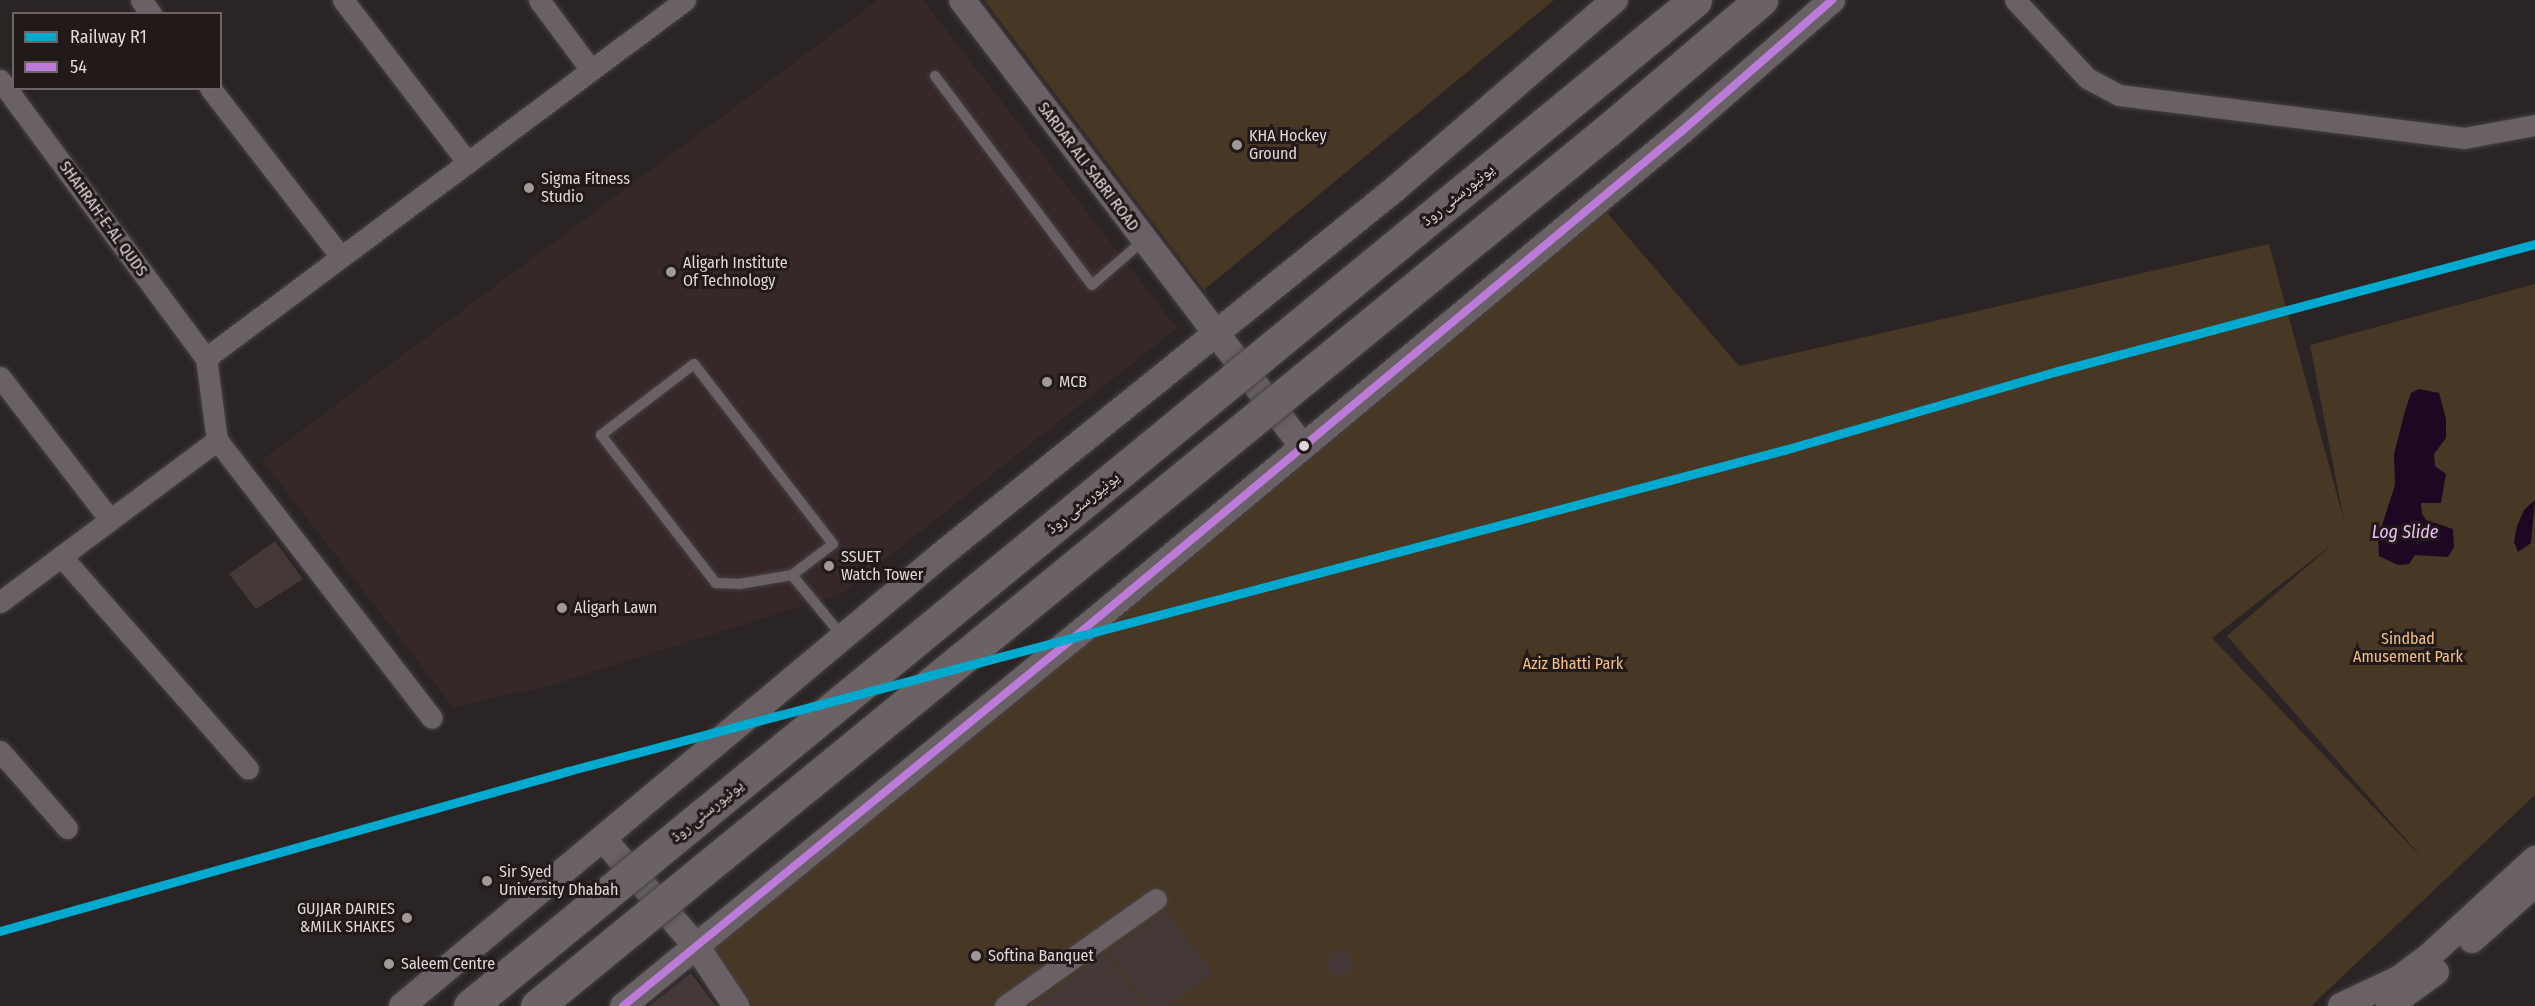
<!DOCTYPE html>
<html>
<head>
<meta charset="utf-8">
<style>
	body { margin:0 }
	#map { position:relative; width:2535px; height:1006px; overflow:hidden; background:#2a2425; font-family:"Fira Sans Condensed","Noto Naskh Arabic",sans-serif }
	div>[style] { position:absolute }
	.built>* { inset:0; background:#362728 }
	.green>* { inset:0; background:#483724 }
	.water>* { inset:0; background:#1d0723 }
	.building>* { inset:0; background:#443936 }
	.round { border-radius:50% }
	.roads { filter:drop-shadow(0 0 2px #464242) drop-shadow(0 0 2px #464242) }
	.service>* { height:10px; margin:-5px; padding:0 5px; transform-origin:5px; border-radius:5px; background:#696165 }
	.minor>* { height:21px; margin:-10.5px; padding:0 10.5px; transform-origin:10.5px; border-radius:10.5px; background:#696165 }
	.tertiary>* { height:26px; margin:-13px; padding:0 13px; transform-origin:13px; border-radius:13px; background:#696165 }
	.bridges { filter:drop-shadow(0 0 2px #464242) drop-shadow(0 0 2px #464242) }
	.primary-bridge>* { height:33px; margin:-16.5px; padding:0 16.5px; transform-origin:16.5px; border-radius:16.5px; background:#6b6266 }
	.bus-1>* { height:8px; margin:-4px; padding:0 4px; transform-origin:4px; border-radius:4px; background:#bd7bd9 }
	.rail-1>* { height:9px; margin:-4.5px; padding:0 4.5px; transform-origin:4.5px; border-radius:4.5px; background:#00a9ce }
	.dots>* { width:16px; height:16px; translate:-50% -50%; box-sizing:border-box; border:3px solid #221919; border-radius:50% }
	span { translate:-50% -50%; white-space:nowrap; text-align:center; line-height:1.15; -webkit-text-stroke:6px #221919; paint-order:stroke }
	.poi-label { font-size:16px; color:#ded8d8 }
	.left { translate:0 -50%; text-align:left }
	.right { translate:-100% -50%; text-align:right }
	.street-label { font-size:16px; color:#ded8d8 }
	.park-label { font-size:16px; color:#f3bf81 }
	.water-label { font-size:18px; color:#ecbefd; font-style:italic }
	.legend { position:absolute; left:12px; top:12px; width:210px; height:78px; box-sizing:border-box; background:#221919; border:2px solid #6d6565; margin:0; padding:8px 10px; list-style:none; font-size:18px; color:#ded8d8 }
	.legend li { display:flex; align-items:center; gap:12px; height:30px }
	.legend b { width:30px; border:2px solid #6d6565 }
</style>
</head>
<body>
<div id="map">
	<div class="built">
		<div style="clip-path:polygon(878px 0,923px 0,1177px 328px,843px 593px,548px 686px,453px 707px,262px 460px)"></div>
	</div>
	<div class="green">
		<div style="clip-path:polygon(984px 0,1554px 0,1204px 290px)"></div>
		<div style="clip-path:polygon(evenodd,1597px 201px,1739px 366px,2269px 244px,2344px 521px,2310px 345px,2535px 284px,2535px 795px,2311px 1006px,736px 1006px,695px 950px,1597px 201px,2334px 543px,2227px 636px,2426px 862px,2212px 638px,2334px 543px)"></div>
	</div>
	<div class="water">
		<div style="clip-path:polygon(2419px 389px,2439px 393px,2446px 419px,2446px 438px,2434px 454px,2435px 466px,2446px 474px,2441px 503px,2421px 503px,2422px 514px,2426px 520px,2453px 529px,2454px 547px,2448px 557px,2415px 555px,2409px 564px,2398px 565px,2379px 556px,2378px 538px,2395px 485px,2394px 454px,2405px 411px,2411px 393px)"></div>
		<div style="clip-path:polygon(2535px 500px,2531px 543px,2518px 552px,2514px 542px,2517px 526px,2524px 510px)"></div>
	</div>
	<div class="building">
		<div style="clip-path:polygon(275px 541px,303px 579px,256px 609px,229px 574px)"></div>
		<div style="clip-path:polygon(1166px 910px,1213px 974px,1168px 1006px,1147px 1006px,1108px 952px)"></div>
		<div class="round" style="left:1327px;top:950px;width:26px;height:26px"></div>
		<div style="clip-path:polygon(1104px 953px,1144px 1006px,1034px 1006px)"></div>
		<div style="clip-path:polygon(691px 973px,716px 1006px,649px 1006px)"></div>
	</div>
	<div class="roads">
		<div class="service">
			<div style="left:935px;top:76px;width:261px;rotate:53.1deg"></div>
			<div style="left:1092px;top:285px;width:69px;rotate:-40.9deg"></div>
			<div style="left:792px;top:575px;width:51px;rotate:-37.1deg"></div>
			<div style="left:833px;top:544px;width:227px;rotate:-127.7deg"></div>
			<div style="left:694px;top:364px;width:117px;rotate:142.6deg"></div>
			<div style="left:601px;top:435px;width:187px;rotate:52.2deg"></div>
			<div style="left:716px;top:583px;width:23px;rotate:2deg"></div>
			<div style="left:739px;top:584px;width:54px;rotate:-9.6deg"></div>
			<div style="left:792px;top:575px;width:80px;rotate:50.6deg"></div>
		</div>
		<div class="minor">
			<div style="left:141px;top:0;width:17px;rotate:54deg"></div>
			<div style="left:343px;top:0;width:205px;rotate:52.5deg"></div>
			<div style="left:539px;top:0;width:87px;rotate:53.4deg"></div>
			<div style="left:2015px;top:0;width:106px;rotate:47.3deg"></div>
			<div style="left:2087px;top:78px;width:36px;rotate:28deg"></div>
			<div style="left:2119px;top:95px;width:348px;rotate:7.1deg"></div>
			<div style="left:2464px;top:138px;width:72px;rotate:-10.4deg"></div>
			<div style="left:0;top:80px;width:346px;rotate:53.5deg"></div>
			<div style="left:206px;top:358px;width:83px;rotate:82.4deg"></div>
			<div style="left:217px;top:440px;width:351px;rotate:52.3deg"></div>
			<div style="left:210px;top:88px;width:214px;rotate:52.2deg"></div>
			<div style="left:206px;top:358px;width:598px;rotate:-36.77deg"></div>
			<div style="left:0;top:377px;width:180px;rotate:52.4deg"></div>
			<div style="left:61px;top:556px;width:283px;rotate:48.7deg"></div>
			<div style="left:0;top:602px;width:271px;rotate:-36.7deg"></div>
			<div style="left:0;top:751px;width:102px;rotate:49deg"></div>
			<div style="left:1005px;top:1006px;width:185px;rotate:-35.3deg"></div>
		</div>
		<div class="tertiary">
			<div style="left:962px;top:0;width:562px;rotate:52.66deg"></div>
			<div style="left:604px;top:840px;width:142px;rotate:49deg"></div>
			<div style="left:697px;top:947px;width:71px;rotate:56.5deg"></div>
			<div style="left:2472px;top:940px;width:84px;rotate:-41.6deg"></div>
			<div style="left:402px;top:1006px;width:703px;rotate:-39.92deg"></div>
			<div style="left:941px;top:555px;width:583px;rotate:-38.87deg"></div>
			<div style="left:1395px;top:189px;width:290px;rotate:-40.7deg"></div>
			<div style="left:623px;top:1006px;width:586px;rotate:-39.26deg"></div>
			<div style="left:1077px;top:635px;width:787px;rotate:-39.8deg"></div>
			<div style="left:1682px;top:131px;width:199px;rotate:-41.1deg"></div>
			<div style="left:2341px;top:1006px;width:65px;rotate:-25.4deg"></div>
			<div style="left:2400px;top:978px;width:34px;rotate:-37deg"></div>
			<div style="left:2427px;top:958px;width:147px;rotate:-42.5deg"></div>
			<div style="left:2389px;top:1006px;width:58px;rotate:-35.9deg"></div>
		</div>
	</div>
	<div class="bridges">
		<div class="primary-bridge">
			<div style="left:470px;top:1006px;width:1585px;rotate:-39.39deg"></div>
			<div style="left:537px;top:1006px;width:1384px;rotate:-39.28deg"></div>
			<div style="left:1608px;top:130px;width:201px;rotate:-40.4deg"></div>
		</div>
	</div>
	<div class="bus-1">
		<div style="left:623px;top:1006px;width:586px;rotate:-39.26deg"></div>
		<div style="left:1077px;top:635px;width:787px;rotate:-39.8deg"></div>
		<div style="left:1682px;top:131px;width:199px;rotate:-41.1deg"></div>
	</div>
	<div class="rail-1">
		<div style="left:0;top:931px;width:590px;rotate:-15.73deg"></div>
		<div style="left:568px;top:771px;width:1258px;rotate:-14.79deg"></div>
		<div style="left:1784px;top:450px;width:285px;rotate:-16.1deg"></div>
		<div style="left:2058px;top:371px;width:494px;rotate:-14.9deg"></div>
	</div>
	<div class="dots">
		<div style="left:1237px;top:145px;background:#9f9999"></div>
		<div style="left:529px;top:188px;background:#9f9999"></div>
		<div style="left:671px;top:272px;background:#9f9999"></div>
		<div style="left:1047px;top:382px;background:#9f9999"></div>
		<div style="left:1304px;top:446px;background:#ded8d8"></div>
		<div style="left:829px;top:566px;background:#9f9999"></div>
		<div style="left:562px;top:608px;background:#9f9999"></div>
		<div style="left:487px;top:881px;background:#9f9999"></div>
		<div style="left:407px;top:918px;background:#9f9999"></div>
		<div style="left:976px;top:956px;background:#9f9999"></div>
		<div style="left:389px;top:964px;background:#9f9999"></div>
	</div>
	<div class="poi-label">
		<span class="left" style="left:1249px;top:145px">KHA Hockey<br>Ground</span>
		<span class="left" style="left:541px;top:188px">Sigma Fitness<br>Studio</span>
		<span class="left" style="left:683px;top:272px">Aligarh Institute<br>Of Technology</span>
		<span class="left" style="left:1059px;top:382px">MCB</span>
		<span class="left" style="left:841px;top:566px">SSUET<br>Watch Tower</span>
		<span class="left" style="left:574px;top:608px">Aligarh Lawn</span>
		<span class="left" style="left:499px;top:881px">Sir Syed<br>University Dhabah</span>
		<span class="right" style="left:395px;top:918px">GUJJAR DAIRIES<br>&amp;MILK SHAKES</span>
		<span class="left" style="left:988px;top:956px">Softina Banquet</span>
		<span class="left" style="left:401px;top:964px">Saleem Centre</span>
	</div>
	<div class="street-label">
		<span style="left:1088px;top:167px;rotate:53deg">SARDAR ALI SABRI ROAD</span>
		<span style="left:1458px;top:195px;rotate:-39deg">یونیورسٹی روڈ</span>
		<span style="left:103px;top:219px;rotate:54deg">SHAHRAH-E-AL QUDS</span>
		<span style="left:1083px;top:503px;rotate:-39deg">یونیورسٹی روڈ</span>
		<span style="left:707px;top:811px;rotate:-39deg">یونیورسٹی روڈ</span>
	</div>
	<div class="park-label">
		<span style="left:2408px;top:648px">Sindbad<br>Amusement Park</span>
		<span style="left:1573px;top:664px">Aziz Bhatti Park</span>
	</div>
	<div class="water-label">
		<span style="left:2405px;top:532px">Log Slide</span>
	</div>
	<ul class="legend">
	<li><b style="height:8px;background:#00a9ce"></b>Railway R1</li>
	<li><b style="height:8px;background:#bd7bd9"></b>54</li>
	</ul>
</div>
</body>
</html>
